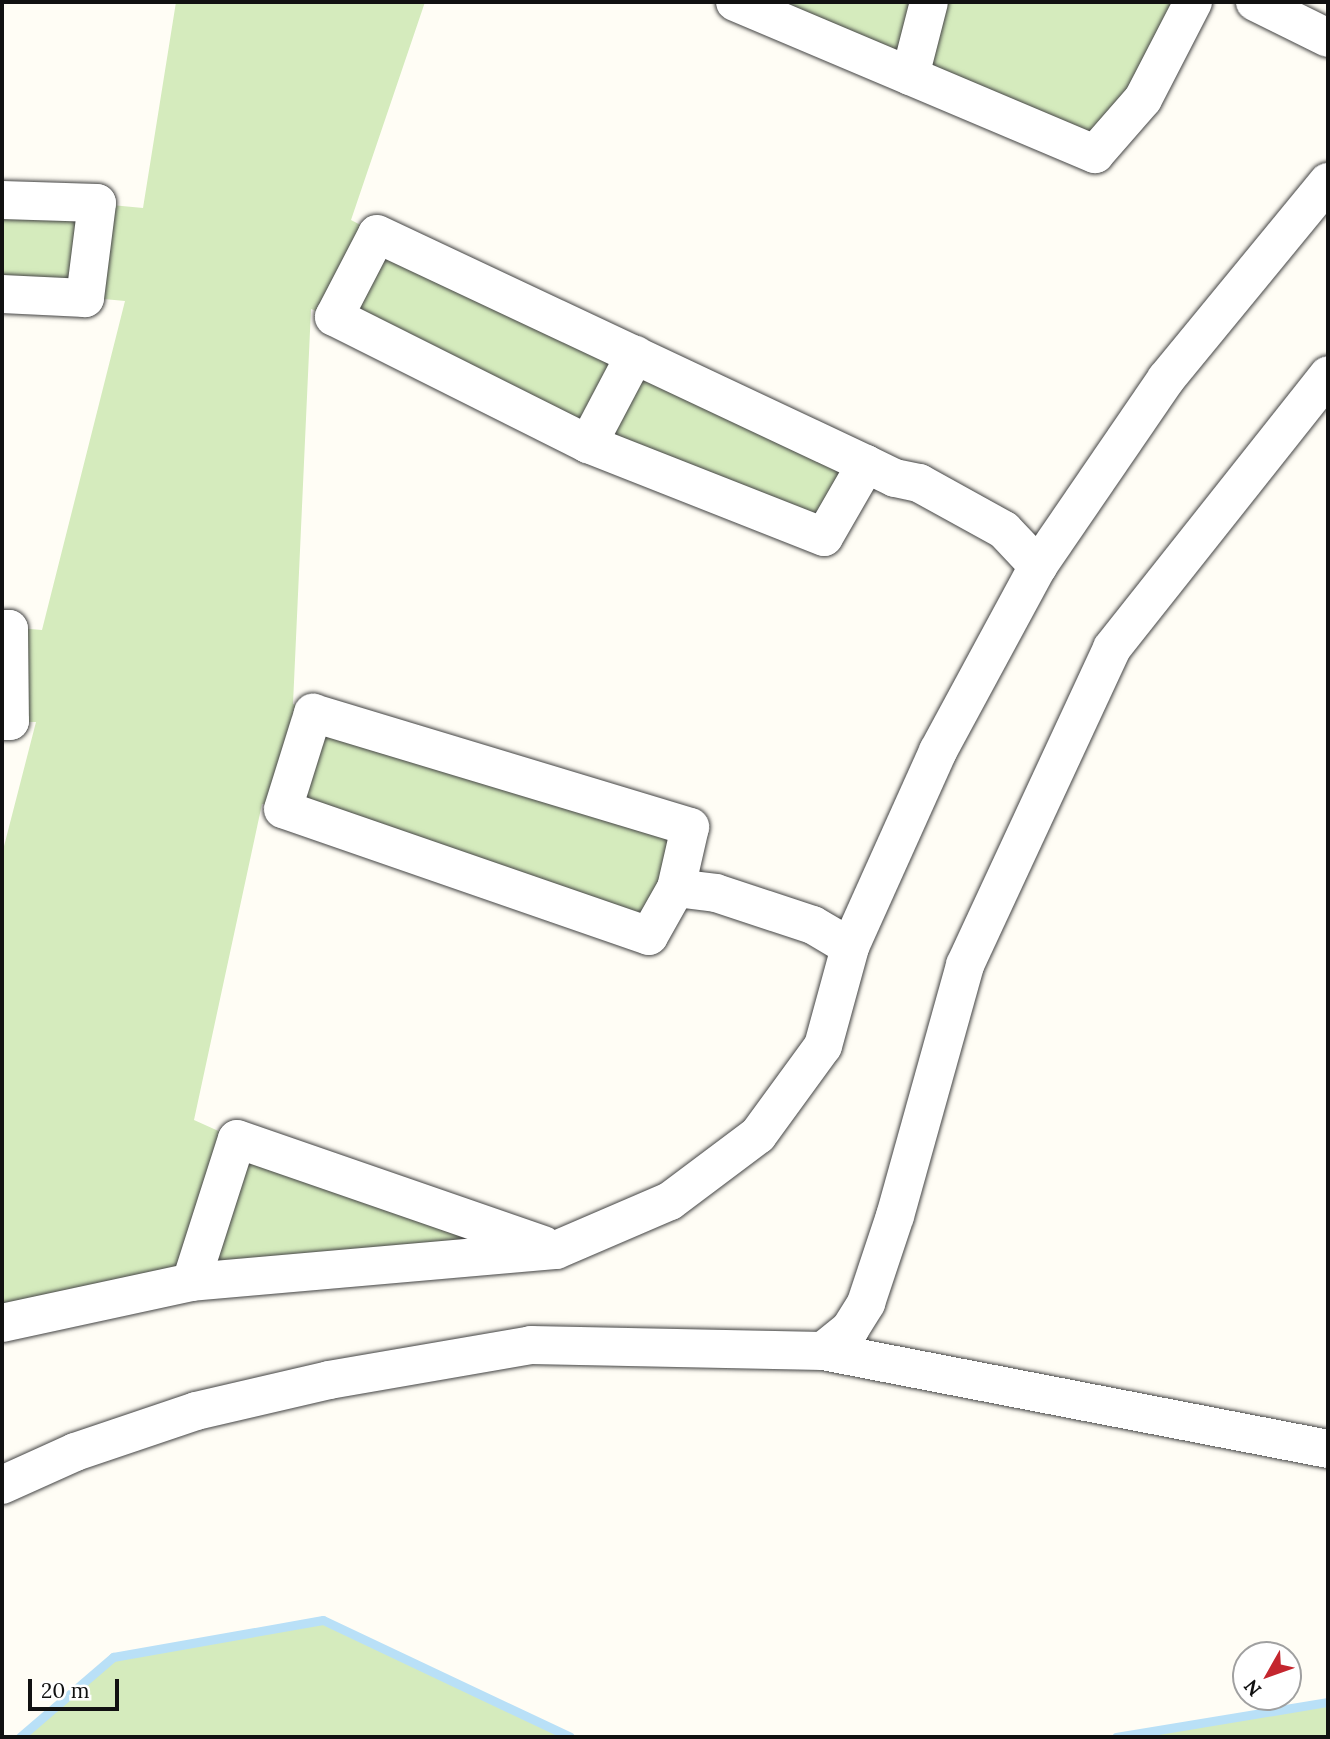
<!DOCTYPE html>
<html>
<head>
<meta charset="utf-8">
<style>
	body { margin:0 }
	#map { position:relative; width:1330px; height:1739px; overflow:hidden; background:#fffdf5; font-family:Lora,serif }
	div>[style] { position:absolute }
	.green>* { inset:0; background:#d5ebbd }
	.stream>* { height:9px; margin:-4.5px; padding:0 4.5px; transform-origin:4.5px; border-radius:4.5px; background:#b9e0f7 }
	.roads { filter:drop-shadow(0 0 2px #444) drop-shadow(0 0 2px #444) }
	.minor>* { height:38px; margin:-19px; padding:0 19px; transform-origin:19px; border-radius:19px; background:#fff }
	span { translate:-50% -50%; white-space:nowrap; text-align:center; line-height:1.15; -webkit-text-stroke:7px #fff; paint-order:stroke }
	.frame { position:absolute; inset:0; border:4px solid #111; pointer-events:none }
	.north { position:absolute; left:1232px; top:1641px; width:70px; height:70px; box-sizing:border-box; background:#fff; border:2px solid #a0a0a0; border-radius:50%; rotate:230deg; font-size:19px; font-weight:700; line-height:28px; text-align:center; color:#111 }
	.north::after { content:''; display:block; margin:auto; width:24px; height:32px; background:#c4262e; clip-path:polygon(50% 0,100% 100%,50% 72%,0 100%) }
	.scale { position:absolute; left:28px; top:1679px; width:91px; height:32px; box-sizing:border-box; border:4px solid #111; border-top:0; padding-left:9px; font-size:21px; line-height:24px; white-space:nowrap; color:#111; -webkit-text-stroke:5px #fff; paint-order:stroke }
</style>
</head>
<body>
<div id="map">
	<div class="green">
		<div style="clip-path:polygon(176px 2px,425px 2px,351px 220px,372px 231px,330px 316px,311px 309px,293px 704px,308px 710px,276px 805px,262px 804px,194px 1120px,234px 1138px,186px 1273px,2px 1312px,2px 854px,36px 722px,18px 722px,19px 628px,42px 630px,125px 301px,93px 298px,101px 204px,143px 208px)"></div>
		<div style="clip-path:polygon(762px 2px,914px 2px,898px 59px)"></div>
		<div style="clip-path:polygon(939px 2px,1181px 2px,1131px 91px,1092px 137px,923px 67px)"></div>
		<div style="clip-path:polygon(2px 210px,89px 212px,77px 290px,2px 286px)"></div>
		<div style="clip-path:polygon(380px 243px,623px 354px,585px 434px,344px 316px)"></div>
		<div style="clip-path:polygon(640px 369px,854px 471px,821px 528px,600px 439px)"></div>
		<div style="clip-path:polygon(323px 729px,676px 834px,645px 926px,297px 800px)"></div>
		<div style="clip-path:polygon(246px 1157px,526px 1245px,209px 1269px)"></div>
		<div style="clip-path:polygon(323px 1620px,570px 1737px,20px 1737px,113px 1657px)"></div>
		<div style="clip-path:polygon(1328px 1702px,1328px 1737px,1116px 1737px)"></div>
	</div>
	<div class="stream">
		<div style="left:20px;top:1737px;width:123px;rotate:-40.7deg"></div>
		<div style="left:113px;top:1657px;width:213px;rotate:-10deg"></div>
		<div style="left:323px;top:1620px;width:273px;rotate:25.3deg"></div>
		<div style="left:1116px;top:1737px;width:215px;rotate:-9.4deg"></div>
	</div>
	<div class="roads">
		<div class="minor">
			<div style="left:735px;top:2px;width:391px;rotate:22.9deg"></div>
			<div style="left:1095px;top:154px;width:73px;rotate:-48.9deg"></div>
			<div style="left:1143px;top:99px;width:109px;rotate:-62.7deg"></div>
			<div style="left:1255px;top:2px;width:81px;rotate:26.3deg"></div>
			<div style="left:910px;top:76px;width:76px;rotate:-75.6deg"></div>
			<div style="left:2px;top:200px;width:95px;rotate:1.8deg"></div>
			<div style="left:97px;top:203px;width:96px;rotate:97.2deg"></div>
			<div style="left:85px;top:298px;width:83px;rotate:-177.2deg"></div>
			<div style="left:588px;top:444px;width:101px;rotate:-62.2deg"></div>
			<div style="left:866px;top:464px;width:84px;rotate:119.9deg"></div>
			<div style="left:824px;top:537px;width:254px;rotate:-158.5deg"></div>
			<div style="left:588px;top:444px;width:284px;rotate:-153.4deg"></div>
			<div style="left:334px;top:317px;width:93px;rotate:-62.6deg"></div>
			<div style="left:377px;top:234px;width:540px;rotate:25.19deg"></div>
			<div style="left:866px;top:464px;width:32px;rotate:26deg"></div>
			<div style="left:895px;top:478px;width:25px;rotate:12deg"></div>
			<div style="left:919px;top:483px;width:97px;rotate:28.9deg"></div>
			<div style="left:1004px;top:530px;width:50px;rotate:46.6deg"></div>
			<div style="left:2px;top:629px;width:7px"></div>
			<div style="left:9px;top:629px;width:92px;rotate:89.4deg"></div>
			<div style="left:10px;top:721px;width:8px;rotate:180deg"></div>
			<div style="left:313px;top:713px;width:394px;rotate:16.8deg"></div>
			<div style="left:690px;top:827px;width:63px;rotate:102.9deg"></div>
			<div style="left:676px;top:888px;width:55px;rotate:119.4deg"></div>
			<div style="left:649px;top:936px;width:387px;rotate:-160.9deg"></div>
			<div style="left:283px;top:809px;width:101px;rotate:-72.6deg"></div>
			<div style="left:676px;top:888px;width:40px;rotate:7.1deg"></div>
			<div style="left:716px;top:893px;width:102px;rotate:18.3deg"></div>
			<div style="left:813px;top:925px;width:43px;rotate:30.7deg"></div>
			<div style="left:191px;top:1282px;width:150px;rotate:-72.2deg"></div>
			<div style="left:237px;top:1139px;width:324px;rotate:19.1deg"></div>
			<div style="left:2px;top:1323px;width:193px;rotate:-12.2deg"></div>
			<div style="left:191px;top:1282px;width:366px;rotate:-5deg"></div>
			<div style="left:556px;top:1250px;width:124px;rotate:-23.3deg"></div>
			<div style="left:670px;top:1201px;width:110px;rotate:-36.9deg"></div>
			<div style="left:758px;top:1135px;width:110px;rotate:-53.9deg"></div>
			<div style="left:823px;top:1046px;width:103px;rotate:-74.7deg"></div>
			<div style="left:850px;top:947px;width:215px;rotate:-65.8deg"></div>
			<div style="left:938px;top:751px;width:210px;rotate:-61.6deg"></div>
			<div style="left:1038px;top:566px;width:227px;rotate:-55.6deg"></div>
			<div style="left:1166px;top:379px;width:255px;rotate:-50.6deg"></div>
			<div style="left:823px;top:1351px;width:514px;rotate:10.98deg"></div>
			<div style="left:2px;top:1485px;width:80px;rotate:-24.3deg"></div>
			<div style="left:75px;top:1452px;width:128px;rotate:-18.7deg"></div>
			<div style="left:196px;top:1411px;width:137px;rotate:-13.1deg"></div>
			<div style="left:329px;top:1380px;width:205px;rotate:-9.8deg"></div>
			<div style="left:531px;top:1345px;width:292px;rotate:1.2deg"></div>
			<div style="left:823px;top:1351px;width:35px;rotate:-39deg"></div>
			<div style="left:850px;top:1329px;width:31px;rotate:-58deg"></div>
			<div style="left:866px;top:1303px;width:92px;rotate:-71.6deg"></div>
			<div style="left:895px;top:1216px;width:261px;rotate:-74.4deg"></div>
			<div style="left:965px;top:965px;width:349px;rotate:-65.1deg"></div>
			<div style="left:1112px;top:648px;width:348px;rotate:-51.6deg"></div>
		</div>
	</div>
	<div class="frame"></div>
	<div class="north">N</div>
	<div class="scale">20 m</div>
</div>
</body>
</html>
